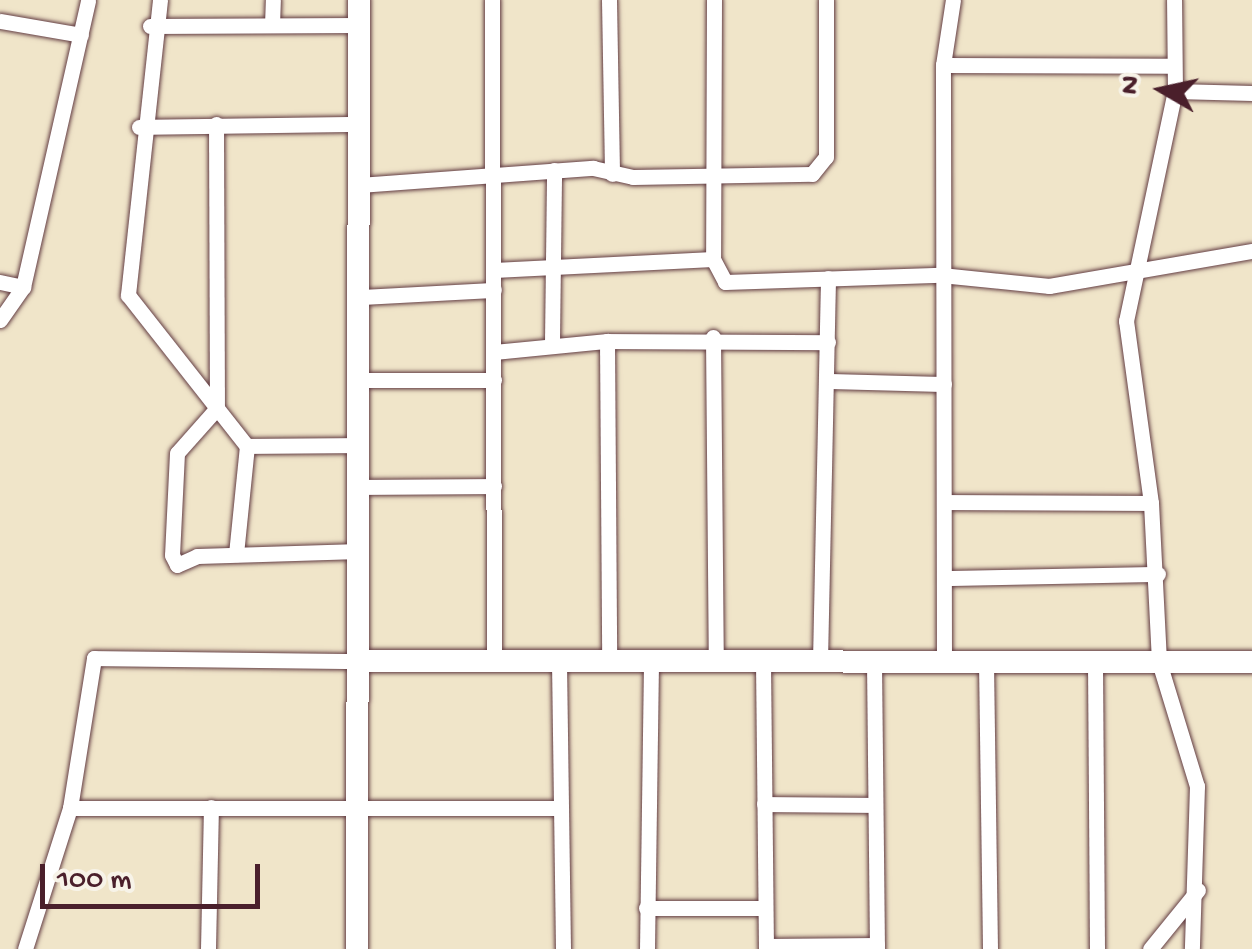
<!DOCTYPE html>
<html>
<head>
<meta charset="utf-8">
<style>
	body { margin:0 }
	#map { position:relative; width:1252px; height:949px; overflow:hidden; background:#f0e5c9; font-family:"Gochi Hand",sans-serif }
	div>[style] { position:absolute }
	.roads { filter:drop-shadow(0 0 2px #633d43) drop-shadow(0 0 2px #633d43) }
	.street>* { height:15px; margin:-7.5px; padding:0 7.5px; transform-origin:7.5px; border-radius:7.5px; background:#fff }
	.secondary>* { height:22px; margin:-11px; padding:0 11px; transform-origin:11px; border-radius:11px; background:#fff }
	span { translate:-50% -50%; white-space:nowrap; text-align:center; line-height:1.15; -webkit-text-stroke:8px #f7f3e8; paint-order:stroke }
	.north { position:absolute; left:1112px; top:40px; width:100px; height:100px; -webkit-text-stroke:8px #f7f3e8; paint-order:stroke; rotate:279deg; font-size:28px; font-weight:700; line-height:40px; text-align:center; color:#4a1f2b }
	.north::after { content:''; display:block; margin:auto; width:35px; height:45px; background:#4a1f2b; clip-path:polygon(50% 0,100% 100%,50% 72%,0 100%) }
	.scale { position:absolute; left:40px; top:864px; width:220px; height:45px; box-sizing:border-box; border:5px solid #4a1f2b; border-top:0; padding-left:12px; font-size:30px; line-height:35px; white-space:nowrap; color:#4a1f2b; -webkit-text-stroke:8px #f7f3e8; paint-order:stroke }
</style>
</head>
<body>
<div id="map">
	<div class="roads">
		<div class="street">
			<div style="left:160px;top:0;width:297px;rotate:96.2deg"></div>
			<div style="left:128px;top:295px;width:192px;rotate:51.8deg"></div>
			<div style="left:247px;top:446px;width:112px;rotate:-0.5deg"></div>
			<div style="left:492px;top:0;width:659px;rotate:89.83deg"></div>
			<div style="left:609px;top:0;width:174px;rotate:89deg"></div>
			<div style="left:714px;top:0;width:259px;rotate:90.2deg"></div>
			<div style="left:713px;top:259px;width:26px;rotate:62deg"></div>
			<div style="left:725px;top:282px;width:216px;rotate:-1.9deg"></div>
			<div style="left:941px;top:275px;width:109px;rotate:5.8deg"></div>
			<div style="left:1049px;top:286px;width:206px;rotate:-9.8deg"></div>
			<div style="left:0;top:21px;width:82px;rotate:9.8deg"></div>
			<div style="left:272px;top:25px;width:25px;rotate:-88deg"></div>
			<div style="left:150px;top:26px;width:209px;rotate:-0.3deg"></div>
			<div style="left:943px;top:65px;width:230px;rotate:0.2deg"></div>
			<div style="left:1175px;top:91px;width:77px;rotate:1.5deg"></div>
			<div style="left:216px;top:124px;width:284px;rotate:89.8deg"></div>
			<div style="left:217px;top:408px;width:60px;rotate:131.6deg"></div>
			<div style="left:177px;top:453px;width:102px;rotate:92.8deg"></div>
			<div style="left:172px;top:555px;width:11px;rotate:63deg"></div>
			<div style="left:177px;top:565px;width:22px;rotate:-24deg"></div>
			<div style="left:197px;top:556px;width:163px;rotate:-1.8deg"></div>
			<div style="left:139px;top:127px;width:220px;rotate:-0.8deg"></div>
			<div style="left:359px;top:185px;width:235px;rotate:-4.2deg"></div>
			<div style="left:593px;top:168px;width:41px;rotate:12.7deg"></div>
			<div style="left:633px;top:177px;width:179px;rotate:-1deg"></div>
			<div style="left:812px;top:174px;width:22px;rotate:-51deg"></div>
			<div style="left:826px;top:157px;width:157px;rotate:-90deg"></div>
			<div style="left:494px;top:270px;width:219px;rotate:-2.9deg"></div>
			<div style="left:0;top:282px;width:24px;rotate:12deg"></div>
			<div style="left:360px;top:297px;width:134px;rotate:-3deg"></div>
			<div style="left:0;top:320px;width:40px;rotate:-55.1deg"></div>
			<div style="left:23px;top:287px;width:294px;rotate:-77.2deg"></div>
			<div style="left:713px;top:337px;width:325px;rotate:89.5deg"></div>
			<div style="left:607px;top:341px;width:221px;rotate:0.3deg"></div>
			<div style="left:552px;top:342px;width:172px;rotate:-89.3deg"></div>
			<div style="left:494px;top:352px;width:114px;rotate:-5.6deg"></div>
			<div style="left:607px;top:341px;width:320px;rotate:89.6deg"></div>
			<div style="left:360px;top:380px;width:134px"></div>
			<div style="left:828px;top:381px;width:116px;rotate:1.5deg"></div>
			<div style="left:360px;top:487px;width:134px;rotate:-0.4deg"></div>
			<div style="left:944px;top:502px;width:207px;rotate:0.3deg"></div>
			<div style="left:1151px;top:503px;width:159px;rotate:87.1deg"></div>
			<div style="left:1159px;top:662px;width:130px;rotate:73deg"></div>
			<div style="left:1197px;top:786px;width:163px;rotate:91.8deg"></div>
			<div style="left:1151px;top:503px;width:184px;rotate:-97.8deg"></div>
			<div style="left:1126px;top:321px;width:235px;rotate:-78deg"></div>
			<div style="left:1175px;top:91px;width:91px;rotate:-90.6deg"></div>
			<div style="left:236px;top:554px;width:109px;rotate:-84.2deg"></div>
			<div style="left:946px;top:578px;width:212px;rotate:-1.1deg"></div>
			<div style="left:820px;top:661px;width:383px;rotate:-88.8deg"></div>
			<div style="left:559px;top:662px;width:287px;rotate:89.2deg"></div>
			<div style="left:763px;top:662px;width:287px;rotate:89.4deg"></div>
			<div style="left:874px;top:662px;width:287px;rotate:89.4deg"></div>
			<div style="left:986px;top:662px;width:287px;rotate:89.2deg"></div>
			<div style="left:1095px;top:662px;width:287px;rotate:89.6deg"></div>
			<div style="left:944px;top:663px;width:598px;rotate:-90.1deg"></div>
			<div style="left:943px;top:65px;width:66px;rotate:-81.3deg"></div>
			<div style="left:764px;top:804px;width:111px;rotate:0.5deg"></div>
			<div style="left:70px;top:808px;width:152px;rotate:-80.9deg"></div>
			<div style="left:94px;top:658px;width:264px;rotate:0.7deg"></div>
			<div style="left:646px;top:908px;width:119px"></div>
			<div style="left:766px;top:946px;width:111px;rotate:-0.5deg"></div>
			<div style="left:25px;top:949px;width:148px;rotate:-72.3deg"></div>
			<div style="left:70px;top:808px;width:489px"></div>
			<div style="left:208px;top:949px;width:142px;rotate:-88.8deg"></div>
			<div style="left:647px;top:949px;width:288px;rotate:-89.2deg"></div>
			<div style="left:1150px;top:949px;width:76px;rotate:-50.9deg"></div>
		</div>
		<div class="secondary">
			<div style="left:358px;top:661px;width:894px;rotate:0.06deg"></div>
			<div style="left:357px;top:949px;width:949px;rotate:-89.88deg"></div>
		</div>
	</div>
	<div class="north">N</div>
	<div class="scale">100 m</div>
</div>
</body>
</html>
